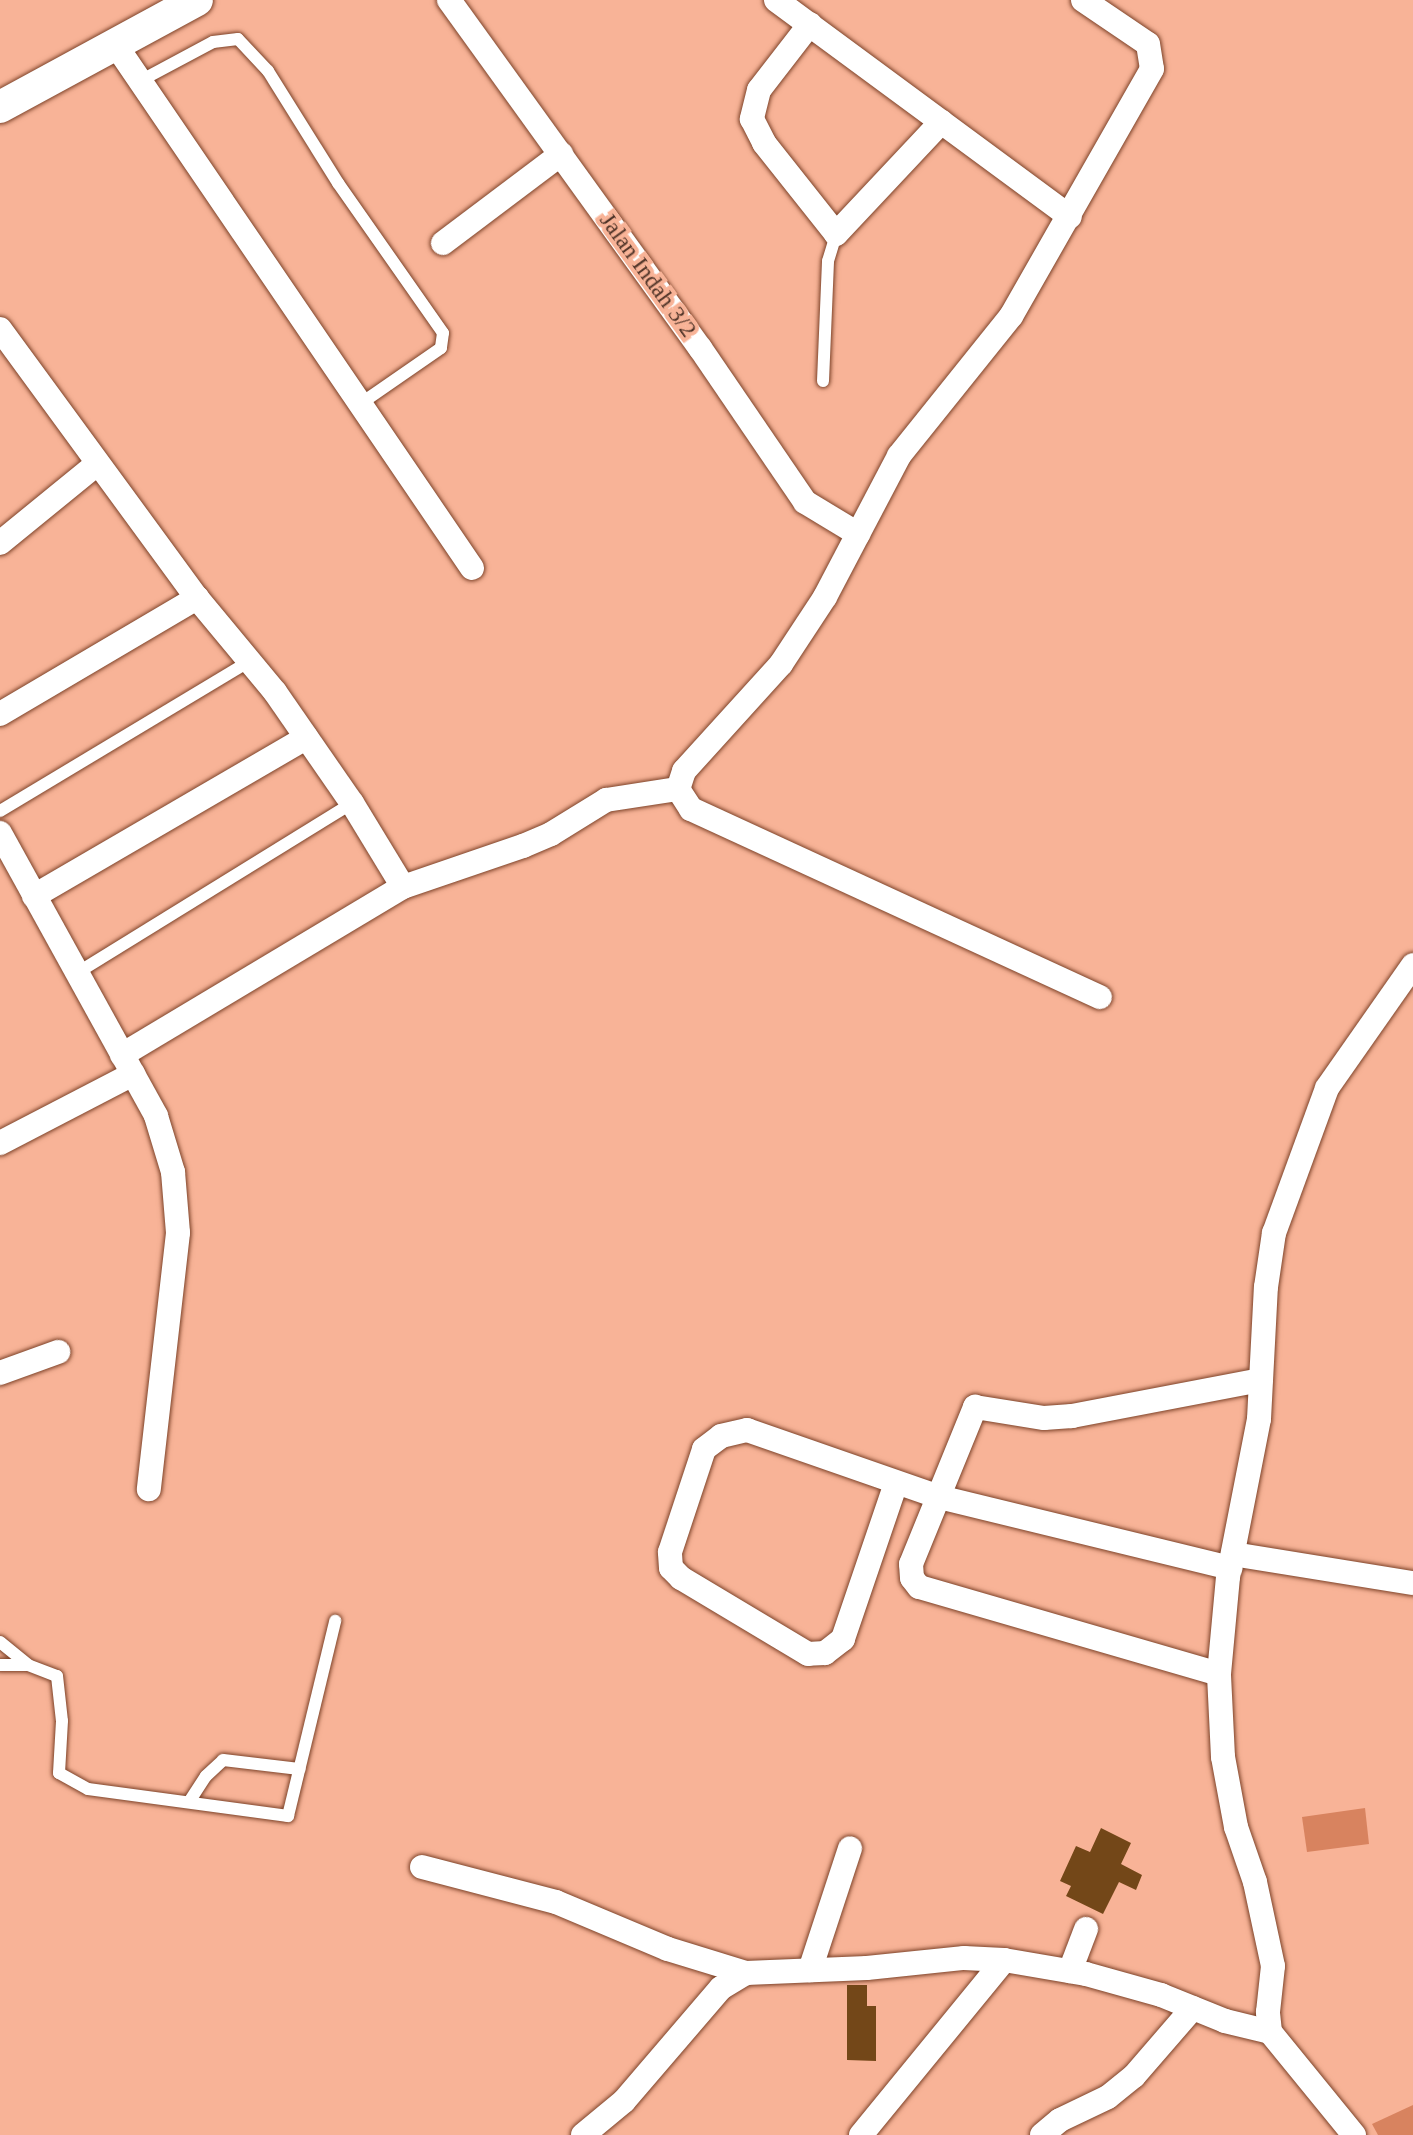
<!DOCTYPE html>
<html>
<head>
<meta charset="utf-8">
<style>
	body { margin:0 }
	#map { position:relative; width:1413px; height:2135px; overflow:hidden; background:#f8b397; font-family:Georgia,serif }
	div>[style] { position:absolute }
	.green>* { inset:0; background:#d8835f }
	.building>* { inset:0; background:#734718 }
	.roads { filter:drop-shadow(0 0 2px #7d4329) drop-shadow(0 0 2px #7d4329) }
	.lane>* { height:12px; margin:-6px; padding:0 6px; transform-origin:6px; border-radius:6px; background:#fff }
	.street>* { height:24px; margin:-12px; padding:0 12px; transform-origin:12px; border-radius:12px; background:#fff }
	.secondary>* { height:32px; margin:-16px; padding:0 16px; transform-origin:16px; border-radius:16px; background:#fff }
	span { translate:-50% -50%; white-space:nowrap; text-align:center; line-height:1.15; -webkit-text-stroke:8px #f8b397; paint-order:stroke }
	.street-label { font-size:24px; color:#503428 }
</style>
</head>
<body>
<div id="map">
	<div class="green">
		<div style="clip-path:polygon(1365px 1808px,1369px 1844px,1307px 1852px,1302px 1817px)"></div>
		<div style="clip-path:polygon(1413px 2105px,1413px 2135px,1378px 2135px,1372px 2124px)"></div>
	</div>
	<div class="building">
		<div style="clip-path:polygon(1101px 1828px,1131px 1843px,1121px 1864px,1142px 1875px,1136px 1890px,1119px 1882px,1103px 1914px,1066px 1896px,1071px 1886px,1060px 1881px,1076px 1846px,1090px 1852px)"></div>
		<div style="clip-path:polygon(847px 1985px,867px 1985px,867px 2006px,876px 2006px,876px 2061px,847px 2060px)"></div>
	</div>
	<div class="roads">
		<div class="lane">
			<div style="left:140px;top:81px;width:83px;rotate:-28.1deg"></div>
			<div style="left:213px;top:42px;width:25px;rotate:-7deg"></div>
			<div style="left:238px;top:39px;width:44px;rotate:46.8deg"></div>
			<div style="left:268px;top:71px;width:132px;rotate:58deg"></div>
			<div style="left:338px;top:183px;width:183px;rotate:55deg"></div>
			<div style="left:443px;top:333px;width:15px;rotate:98deg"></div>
			<div style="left:441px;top:348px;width:98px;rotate:145.3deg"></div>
			<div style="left:823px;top:381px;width:120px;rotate:-87.6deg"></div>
			<div style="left:828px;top:261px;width:28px;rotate:-73deg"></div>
			<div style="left:0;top:811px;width:292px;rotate:-31deg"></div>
			<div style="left:77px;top:973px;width:323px;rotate:-31.7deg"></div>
			<div style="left:0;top:1642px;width:36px;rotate:39deg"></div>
			<div style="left:0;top:1665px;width:28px"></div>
			<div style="left:28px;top:1665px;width:31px;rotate:21deg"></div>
			<div style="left:57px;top:1676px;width:45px;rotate:83.7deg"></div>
			<div style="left:62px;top:1721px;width:52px;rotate:93.3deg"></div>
			<div style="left:59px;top:1773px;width:33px;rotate:29deg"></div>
			<div style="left:88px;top:1789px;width:202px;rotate:7.7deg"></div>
			<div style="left:288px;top:1816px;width:201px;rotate:-76.4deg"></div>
			<div style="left:189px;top:1802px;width:31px;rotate:-57deg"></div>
			<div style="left:206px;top:1776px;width:23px;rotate:-43deg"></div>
			<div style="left:223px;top:1760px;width:77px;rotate:6.8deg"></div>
		</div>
		<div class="street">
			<div style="left:449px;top:0;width:429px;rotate:54.2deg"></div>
			<div style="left:700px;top:348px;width:186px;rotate:55.7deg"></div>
			<div style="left:805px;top:502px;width:62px;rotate:31.1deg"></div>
			<div style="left:776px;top:0;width:365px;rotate:36.4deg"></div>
			<div style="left:1083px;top:0;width:78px;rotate:34.1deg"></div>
			<div style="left:1148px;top:44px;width:25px;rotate:81deg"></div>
			<div style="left:1152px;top:69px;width:284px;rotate:119.7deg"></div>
			<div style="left:1011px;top:316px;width:179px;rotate:128.7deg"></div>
			<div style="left:899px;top:456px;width:159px;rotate:117.7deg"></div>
			<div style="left:825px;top:597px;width:80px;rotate:123.3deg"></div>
			<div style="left:781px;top:664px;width:144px;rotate:132.2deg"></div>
			<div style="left:684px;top:771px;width:19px;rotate:108deg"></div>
			<div style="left:678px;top:789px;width:24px;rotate:57deg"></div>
			<div style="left:691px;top:809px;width:450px;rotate:24.7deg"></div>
			<div style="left:810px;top:24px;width:83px;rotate:127.7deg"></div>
			<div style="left:759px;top:90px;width:30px;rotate:104deg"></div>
			<div style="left:752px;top:119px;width:27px;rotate:63deg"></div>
			<div style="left:764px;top:143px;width:116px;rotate:51.6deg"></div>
			<div style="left:836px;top:234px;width:154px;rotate:-46.8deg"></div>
			<div style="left:115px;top:44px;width:634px;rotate:55.73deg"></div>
			<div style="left:443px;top:243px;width:148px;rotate:-37deg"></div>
			<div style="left:0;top:329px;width:333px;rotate:53.8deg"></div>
			<div style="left:197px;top:598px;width:122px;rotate:50.3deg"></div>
			<div style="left:275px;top:692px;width:135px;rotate:55.3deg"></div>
			<div style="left:352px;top:803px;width:98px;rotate:58.7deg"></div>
			<div style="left:0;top:543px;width:125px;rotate:-39.2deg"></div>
			<div style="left:0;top:714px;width:229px;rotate:-30.5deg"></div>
			<div style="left:0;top:833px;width:323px;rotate:61.1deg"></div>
			<div style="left:156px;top:1116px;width:59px;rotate:73.1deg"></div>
			<div style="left:173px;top:1172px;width:61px;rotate:85.3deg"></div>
			<div style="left:178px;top:1233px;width:258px;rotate:96.5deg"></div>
			<div style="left:34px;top:896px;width:315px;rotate:-30.2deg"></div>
			<div style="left:122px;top:1055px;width:327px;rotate:-30.9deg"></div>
			<div style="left:403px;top:887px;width:127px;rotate:-18.9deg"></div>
			<div style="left:523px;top:846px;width:30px;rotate:-23deg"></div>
			<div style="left:551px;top:834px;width:65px;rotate:-31.7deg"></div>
			<div style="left:606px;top:800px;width:73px;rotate:-8.7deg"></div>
			<div style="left:0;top:1143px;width:150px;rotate:-27.4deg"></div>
			<div style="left:0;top:1373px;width:62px;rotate:-19.9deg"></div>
			<div style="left:896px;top:1483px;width:165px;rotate:108.8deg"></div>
			<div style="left:843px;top:1639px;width:23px;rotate:142deg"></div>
			<div style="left:825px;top:1653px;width:17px;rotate:177deg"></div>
			<div style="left:808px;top:1654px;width:148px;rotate:-149.1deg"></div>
			<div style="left:681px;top:1578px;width:14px;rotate:-135deg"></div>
			<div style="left:671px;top:1568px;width:16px;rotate:-94deg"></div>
			<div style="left:670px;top:1552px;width:108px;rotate:-71.7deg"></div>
			<div style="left:704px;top:1449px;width:21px;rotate:-37deg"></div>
			<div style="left:721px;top:1436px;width:27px;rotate:-13deg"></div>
			<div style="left:747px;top:1430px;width:203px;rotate:19.2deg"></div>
			<div style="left:939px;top:1497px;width:300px;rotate:13.7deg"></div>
			<div style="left:1233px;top:1554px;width:182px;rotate:9.2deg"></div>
			<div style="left:1219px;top:1674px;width:312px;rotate:-163.8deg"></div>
			<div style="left:919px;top:1587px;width:11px;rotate:-128deg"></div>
			<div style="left:912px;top:1578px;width:14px;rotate:-94deg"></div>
			<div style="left:911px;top:1564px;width:170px;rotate:-67.8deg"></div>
			<div style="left:975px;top:1407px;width:70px;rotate:9.1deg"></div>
			<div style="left:1044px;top:1418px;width:28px;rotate:-4deg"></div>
			<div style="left:1072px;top:1416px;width:192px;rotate:-10.8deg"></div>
			<div style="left:422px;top:1867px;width:138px;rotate:14.6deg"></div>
			<div style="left:556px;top:1902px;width:121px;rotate:22.8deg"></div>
			<div style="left:668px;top:1949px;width:82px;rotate:17.1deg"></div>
			<div style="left:810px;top:1970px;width:128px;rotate:-71.8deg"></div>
			<div style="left:1070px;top:1971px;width:45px;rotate:-69.1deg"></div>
			<div style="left:583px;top:2135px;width:53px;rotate:-39.7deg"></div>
			<div style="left:624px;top:2101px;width:149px;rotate:-49.4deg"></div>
			<div style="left:721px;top:1988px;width:29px;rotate:-31deg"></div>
			<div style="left:746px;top:1973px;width:121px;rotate:-2.4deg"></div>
			<div style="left:867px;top:1968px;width:98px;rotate:-5.9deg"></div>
			<div style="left:964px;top:1958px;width:40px;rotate:2.9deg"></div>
			<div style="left:1004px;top:1960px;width:83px;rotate:9.7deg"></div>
			<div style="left:1086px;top:1974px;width:78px;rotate:15.6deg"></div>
			<div style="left:1161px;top:1995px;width:69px;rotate:22.1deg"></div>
			<div style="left:1225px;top:2021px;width:46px;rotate:13.7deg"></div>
			<div style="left:861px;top:2135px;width:226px;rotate:-50.7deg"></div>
			<div style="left:1042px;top:2135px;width:23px;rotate:-40deg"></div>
			<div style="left:1060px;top:2120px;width:53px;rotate:-25.6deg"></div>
			<div style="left:1108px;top:2097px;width:33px;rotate:-39deg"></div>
			<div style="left:1134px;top:2076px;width:90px;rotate:-49.1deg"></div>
			<div style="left:1354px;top:2135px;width:133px;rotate:-129.2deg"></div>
			<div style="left:1270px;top:2032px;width:20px;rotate:-96deg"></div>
			<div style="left:1268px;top:2012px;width:46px;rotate:-83.8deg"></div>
			<div style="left:1273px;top:1966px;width:86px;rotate:-102.1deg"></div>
			<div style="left:1255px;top:1882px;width:58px;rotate:-109.1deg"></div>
			<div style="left:1236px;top:1827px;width:71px;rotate:-100.5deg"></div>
			<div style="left:1223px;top:1757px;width:83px;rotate:-92.8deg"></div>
			<div style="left:1219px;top:1674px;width:97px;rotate:-84.7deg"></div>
			<div style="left:1228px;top:1577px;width:161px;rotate:-78.9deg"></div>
			<div style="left:1259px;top:1419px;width:132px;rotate:-87deg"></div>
			<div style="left:1266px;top:1287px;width:55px;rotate:-81.6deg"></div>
			<div style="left:1274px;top:1233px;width:154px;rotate:-69.9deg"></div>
			<div style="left:1327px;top:1088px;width:150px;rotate:-55deg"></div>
		</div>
		<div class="secondary">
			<div style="left:0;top:107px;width:224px;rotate:-28.5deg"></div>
		</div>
	</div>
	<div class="street-label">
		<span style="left:648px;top:275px;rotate:54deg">Jalan Indah 3/2</span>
	</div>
</div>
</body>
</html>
